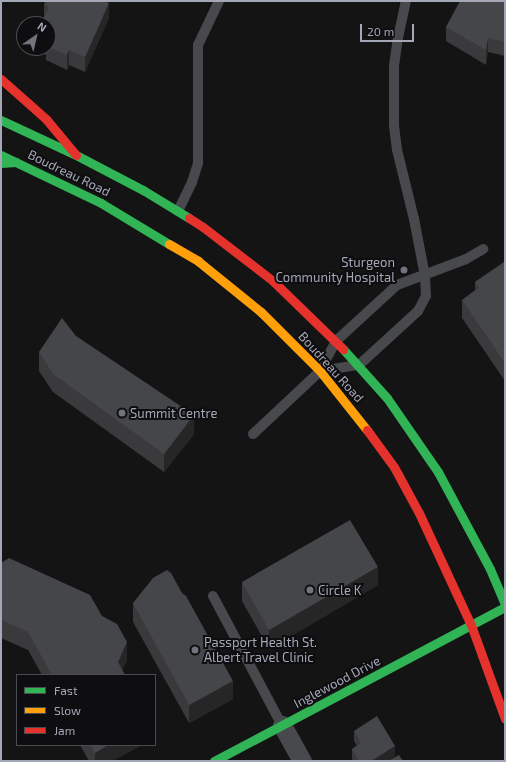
<!DOCTYPE html>
<html>
<head>
<meta charset="utf-8">
<style>
	body { margin:0 }
	#map { position:relative; width:506px; height:762px; overflow:hidden; background:#141414; font-family:"Exo 2",sans-serif }
	div>[style] { position:absolute }
	.lane>* { height:10px; margin:-5px; padding:0 5px; transform-origin:5px; border-radius:5px; background:#48494d }
	.street>* { height:19px; margin:-9.5px; padding:0 9.5px; transform-origin:9.5px; border-radius:9.5px; background:#48494d }
	.fast>* { height:9px; margin:-4.5px; padding:0 4.5px; transform-origin:4.5px; border-radius:4.5px; background:#30b455 }
	.slow>* { height:9px; margin:-4.5px; padding:0 4.5px; transform-origin:4.5px; border-radius:4.5px; background:#ff9f0a }
	.jam>* { height:9px; margin:-4.5px; padding:0 4.5px; transform-origin:4.5px; border-radius:4.5px; background:#e5322d }
	.wall>* { inset:0; background:#3a3a3c }
	.shaded-wall>* { inset:0; background:#262627 }
	.building>* { inset:0; background:#454649 }
	.dots>* { width:11px; height:11px; translate:-50% -50%; box-sizing:border-box; border:2px solid #0e0e10; border-radius:50% }
	span { translate:-50% -50%; white-space:nowrap; text-align:center; line-height:1.15; -webkit-text-stroke:4px #0e0e10; paint-order:stroke }
	.street-label { font-size:13px; color:#a4a8b6 }
	.poi-label { font-size:13px; color:#a4a8b6 }
	.right { translate:-100% -50%; text-align:right }
	.left { translate:0 -50%; text-align:left }
	.frame { position:absolute; inset:0; border:2px solid #a4a8b6; pointer-events:none }
	.legend { position:absolute; left:16px; top:674px; width:140px; height:72px; box-sizing:border-box; background:#0e0e10; border:1px solid #4a4c52; margin:0; padding:5px 7px; list-style:none; font-size:12px; color:#a4a8b6 }
	.legend li { display:flex; align-items:center; gap:8px; height:20px }
	.legend b { width:20px; border:1px solid #4a4c52 }
	.north { position:absolute; left:16px; top:16px; width:40px; height:40px; box-sizing:border-box; background:#0e0e10; border:1px solid #4a4c52; border-radius:50%; rotate:34deg; font-size:11px; font-weight:700; line-height:16px; text-align:center; color:#a4a8b6 }
	.north::after { content:''; display:block; margin:auto; width:14px; height:18px; background:#72747d; clip-path:polygon(50% 0,100% 100%,50% 72%,0 100%) }
	.scale { position:absolute; left:360px; top:24px; width:54px; height:18px; box-sizing:border-box; border:2px solid #a4a8b6; border-top:0; padding-left:5px; font-size:12px; line-height:14px; white-space:nowrap; color:#a4a8b6; -webkit-text-stroke:3px #0e0e10; paint-order:stroke }
</style>
</head>
<body>
<div id="map">
	<div class="lane">
		<div style="left:178px;top:211px;width:32px;rotate:-64deg"></div>
		<div style="left:192px;top:182px;width:20px;rotate:-72deg"></div>
		<div style="left:198px;top:163px;width:118px;rotate:-90deg"></div>
		<div style="left:198px;top:45px;width:49px;rotate:-64.5deg"></div>
		<div style="left:320px;top:371px;width:39px;rotate:-9deg"></div>
		<div style="left:359px;top:365px;width:80px;rotate:-42.5deg"></div>
		<div style="left:418px;top:311px;width:17px;rotate:-62deg"></div>
		<div style="left:426px;top:296px;width:20px;rotate:-93deg"></div>
		<div style="left:425px;top:276px;width:58px;rotate:-100.9deg"></div>
		<div style="left:414px;top:219px;width:71px;rotate:-103.8deg"></div>
		<div style="left:397px;top:150px;width:24px;rotate:-97deg"></div>
		<div style="left:394px;top:126px;width:60px;rotate:-90deg"></div>
		<div style="left:394px;top:66px;width:28px;rotate:-82deg"></div>
		<div style="left:398px;top:38px;width:38px;rotate:-78deg"></div>
		<div style="left:253px;top:434px;width:92px;rotate:-43.2deg"></div>
		<div style="left:320px;top:371px;width:34px;rotate:-62deg"></div>
		<div style="left:336px;top:341px;width:83px;rotate:-42.6deg"></div>
		<div style="left:397px;top:285px;width:74px;rotate:-20.6deg"></div>
		<div style="left:466px;top:259px;width:20px;rotate:-30deg"></div>
		<div style="left:213px;top:596px;width:146px;rotate:61.9deg"></div>
	</div>
	<div class="street">
		<div style="left:282px;top:725px;width:41px;rotate:60.9deg"></div>
	</div>
	<div class="fast">
		<div style="left:1px;top:120px;width:83px;rotate:25deg"></div>
		<div style="left:76px;top:155px;width:76px;rotate:27.6deg"></div>
		<div style="left:143px;top:190px;width:54px;rotate:31.3deg"></div>
		<div style="left:1px;top:155px;width:111px;rotate:25.6deg"></div>
		<div style="left:101px;top:203px;width:79px;rotate:31.1deg"></div>
		<div style="left:1px;top:163px;width:15px;rotate:-4deg"></div>
		<div style="left:343px;top:349px;width:66px;rotate:48.1deg"></div>
		<div style="left:387px;top:398px;width:90px;rotate:55.4deg"></div>
		<div style="left:438px;top:472px;width:110px;rotate:61.8deg"></div>
		<div style="left:490px;top:569px;width:38px;rotate:67deg"></div>
		<div style="left:214px;top:761px;width:329px;rotate:-27.9deg"></div>
	</div>
	<div class="slow">
		<div style="left:169px;top:244px;width:34px;rotate:30deg"></div>
		<div style="left:198px;top:261px;width:81px;rotate:39deg"></div>
		<div style="left:261px;top:312px;width:83px;rotate:45deg"></div>
		<div style="left:320px;top:371px;width:75px;rotate:51.5deg"></div>
	</div>
	<div class="jam">
		<div style="left:1px;top:79px;width:60px;rotate:41.6deg"></div>
		<div style="left:46px;top:119px;width:47px;rotate:50.2deg"></div>
		<div style="left:189px;top:218px;width:17px;rotate:33deg"></div>
		<div style="left:203px;top:227px;width:88px;rotate:37.6deg"></div>
		<div style="left:273px;top:281px;width:98px;rotate:44.2deg"></div>
		<div style="left:367px;top:430px;width:46px;rotate:53.9deg"></div>
		<div style="left:394px;top:467px;width:52px;rotate:61.5deg"></div>
		<div style="left:419px;top:513px;width:123px;rotate:65.1deg"></div>
		<div style="left:471px;top:625px;width:100px;rotate:70.1deg"></div>
	</div>
	<div class="wall">
		<div style="clip-path:polygon(505px 1px,505px 56px,488px 52px,486px 65px,446px 41px,446px 27px)"></div>
		<div style="clip-path:polygon(44px 4px,109px 18px,85px 72px,69px 65px,67px 70px,46px 60px,46px 55px,36px 50px,36px 48px,48px 48px,48px 24px,44px 17px)"></div>
		<div style="clip-path:polygon(505px 261px,505px 381px,462px 318px,462px 300px,475px 290px,475px 282px)"></div>
		<div style="clip-path:polygon(76px 336px,194px 434px,164px 472px,53px 392px,39px 371px,39px 352px)"></div>
		<div style="clip-path:polygon(1px 563px,102px 616px,127px 660px,122px 670px,125px 675px,42px 675px,28px 650px,1px 638px)"></div>
		<div style="clip-path:polygon(242px 582px,378px 585px,269px 649px,242px 601px)"></div>
		<div style="clip-path:polygon(133px 603px,233px 699px,189px 723px,133px 622px)"></div>
		<div style="clip-path:polygon(354px 731px,395px 756px,387px 761px,353px 761px,352px 759px,352px 749px,357px 746px,354px 741px)"></div>
		<div style="clip-path:polygon(80px 745px,142px 745px,112px 761px,89px 761px)"></div>
	</div>
	<div class="shaded-wall">
		<div style="clip-path:polygon(109px 3px,109px 18px,85px 72px,85px 57px)"></div>
		<div style="clip-path:polygon(488px 38px,488px 52px,486px 65px,486px 50px)"></div>
		<div style="clip-path:polygon(69px 50px,69px 65px,67px 70px,67px 55px)"></div>
		<div style="clip-path:polygon(194px 415px,194px 434px,164px 472px,164px 454px)"></div>
		<div style="clip-path:polygon(378px 567px,378px 585px,269px 649px,269px 630px)"></div>
		<div style="clip-path:polygon(127px 642px,127px 660px,120px 675px,118px 662px)"></div>
		<div style="clip-path:polygon(233px 681px,233px 699px,189px 723px,189px 705px)"></div>
		<div style="clip-path:polygon(108px 745px,142px 745px,112px 761px,95px 761px,95px 753px)"></div>
		<div style="clip-path:polygon(395px 746px,395px 756px,387px 761px,371px 761px)"></div>
	</div>
	<div class="building">
		<div style="clip-path:polygon(46px 1px,104px 1px,109px 3px,85px 57px,69px 50px,67px 55px,48px 47px,48px 24px,41px 24px,49px 7px,44px 4px)"></div>
		<div style="clip-path:polygon(460px 1px,505px 1px,505px 42px,488px 38px,486px 50px,446px 27px)"></div>
		<div style="clip-path:polygon(505px 261px,505px 268px,502px 264px)"></div>
		<div style="clip-path:polygon(502px 264px,505px 268px,505px 363px,462px 300px,479px 288px,475px 282px)"></div>
		<div style="clip-path:polygon(62px 318px,76px 336px,194px 415px,164px 454px,53px 374px,39px 352px)"></div>
		<div style="clip-path:polygon(350px 520px,378px 567px,269px 630px,242px 582px)"></div>
		<div style="clip-path:polygon(9px 558px,90px 595px,102px 616px,117px 624px,127px 642px,118px 662px,125px 675px,52px 675px,28px 632px,1px 620px,1px 563px)"></div>
		<div style="clip-path:polygon(167px 570px,171px 573px,182px 593px,186px 596px,233px 681px,189px 705px,133px 603px,153px 578px)"></div>
		<div style="clip-path:polygon(377px 716px,395px 746px,371px 761px,359px 761px,352px 749px,361px 743px,354px 731px)"></div>
		<div style="clip-path:polygon(90px 745px,108px 745px,95px 753px)"></div>
		<div style="clip-path:polygon(399px 755px,403px 761px,388px 761px)"></div>
	</div>
	<div class="dots">
		<div style="left:404px;top:270px;background:#72747d"></div>
		<div style="left:122px;top:413px;background:#72747d"></div>
		<div style="left:310px;top:590px;background:#72747d"></div>
		<div style="left:195px;top:650px;background:#72747d"></div>
	</div>
	<div class="street-label">
		<span style="left:69px;top:173px;rotate:26deg">Boudreau Road</span>
		<span style="left:331px;top:367px;rotate:48deg">Boudreau Road</span>
		<span style="left:337px;top:682px;rotate:-28deg">Inglewood Drive</span>
	</div>
	<div class="poi-label">
		<span class="right" style="left:395px;top:270px">Sturgeon<br>Community Hospital</span>
		<span class="left" style="left:130px;top:413px">Summit Centre</span>
		<span class="left" style="left:318px;top:590px">Circle K</span>
		<span class="left" style="left:204px;top:650px">Passport Health St.<br>Albert Travel Clinic</span>
	</div>
	<div class="frame"></div>
	<ul class="legend">
	<li><b style="height:5px;background:#30b455"></b>Fast</li>
	<li><b style="height:5px;background:#ff9f0a"></b>Slow</li>
	<li><b style="height:5px;background:#e5322d"></b>Jam</li>
	</ul>
	<div class="north">N</div>
	<div class="scale">20 m</div>
</div>
</body>
</html>
